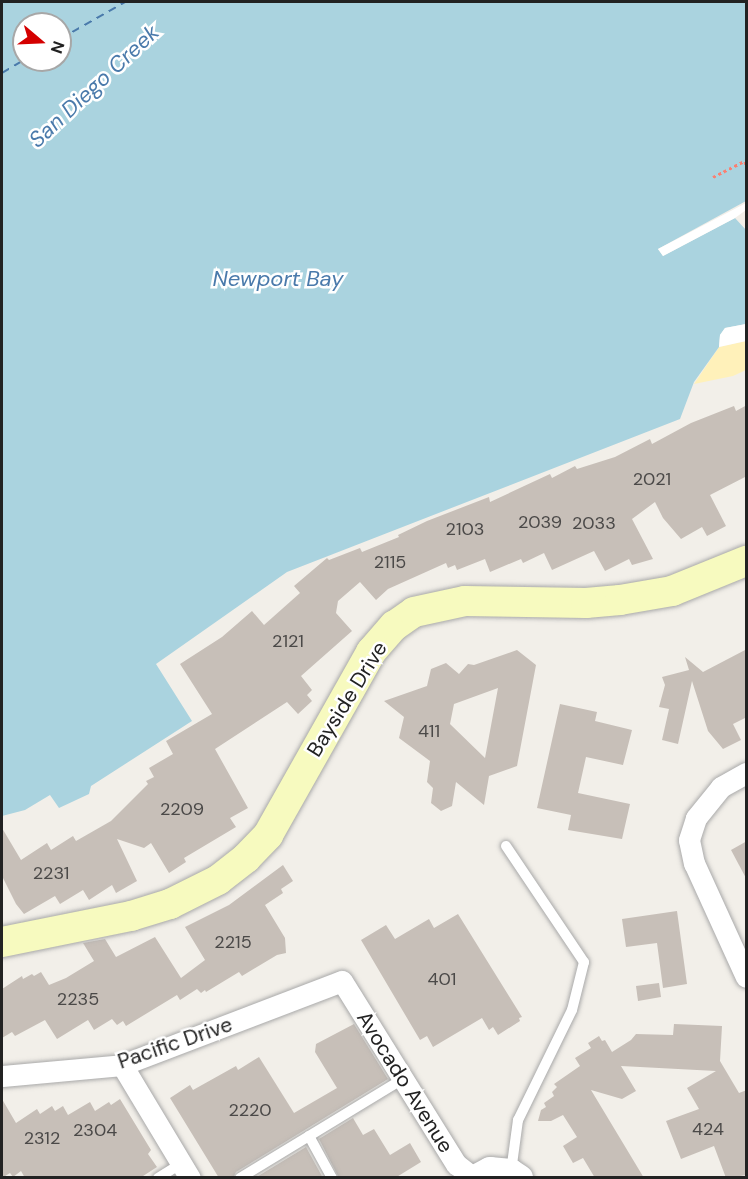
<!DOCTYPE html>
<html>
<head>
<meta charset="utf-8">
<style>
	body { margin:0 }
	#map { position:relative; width:748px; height:1179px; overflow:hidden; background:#f2efe9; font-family:"DM Sans",sans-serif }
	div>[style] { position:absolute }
	.sand>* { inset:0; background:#fff1ba }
	.water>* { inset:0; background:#aad3df }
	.pier>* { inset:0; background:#fff }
	.ferry>* { height:1.5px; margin-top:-0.75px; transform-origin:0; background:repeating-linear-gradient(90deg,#4a7aab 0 8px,transparent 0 14px) }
	.building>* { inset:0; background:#c7bfb8 }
	.path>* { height:3px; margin-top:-1.5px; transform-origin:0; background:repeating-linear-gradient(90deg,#fa8072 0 3px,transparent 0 6px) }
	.roads { filter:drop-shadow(0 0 2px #a9a9a9) drop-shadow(0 0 2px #a9a9a9) }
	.service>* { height:10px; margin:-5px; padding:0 5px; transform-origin:5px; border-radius:5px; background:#fff }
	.minor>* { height:21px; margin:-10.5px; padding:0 10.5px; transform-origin:10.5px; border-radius:10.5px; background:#fff }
	.tertiary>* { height:26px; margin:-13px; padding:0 13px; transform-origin:13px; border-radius:13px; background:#fff }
	.secondary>* { height:30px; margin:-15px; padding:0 15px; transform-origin:15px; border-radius:15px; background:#f7fabf }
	span { translate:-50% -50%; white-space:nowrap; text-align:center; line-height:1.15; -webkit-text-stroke:5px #fff; paint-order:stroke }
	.number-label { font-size:18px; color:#4b4948 }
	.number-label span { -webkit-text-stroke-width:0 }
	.street-label { font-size:21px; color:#222 }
	.water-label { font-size:22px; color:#4a7aab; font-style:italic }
	.frame { position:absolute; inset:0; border:3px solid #222; pointer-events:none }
	.north { position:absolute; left:12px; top:12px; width:60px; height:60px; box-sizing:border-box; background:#fff; border:2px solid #a7a7a7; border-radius:50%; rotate:109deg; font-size:16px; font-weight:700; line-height:24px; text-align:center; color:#222 }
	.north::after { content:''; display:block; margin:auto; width:21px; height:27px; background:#d40000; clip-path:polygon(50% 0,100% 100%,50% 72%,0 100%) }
</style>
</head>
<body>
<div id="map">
	<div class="sand">
		<div style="clip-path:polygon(746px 341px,746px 370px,733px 376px,694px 384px,719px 347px)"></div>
	</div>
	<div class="water">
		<div style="clip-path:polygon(evenodd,2px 2px,746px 2px,746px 201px,658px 249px,663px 256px,735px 218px,746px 230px,746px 324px,725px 328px,720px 335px,719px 347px,694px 382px,680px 419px,287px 572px,156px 664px,192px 721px,91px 786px,89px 794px,59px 808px,50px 795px,25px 810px,2px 816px,2px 2px,24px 24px,60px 24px,60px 60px,24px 60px,24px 24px)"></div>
	</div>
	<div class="pier">
		<div style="clip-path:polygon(746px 203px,746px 210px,735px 218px,663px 256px,658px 249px)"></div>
		<div style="clip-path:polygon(746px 324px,746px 341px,719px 347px,720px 335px,725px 328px)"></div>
	</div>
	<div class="ferry">
		<div style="left:60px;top:39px;width:75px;rotate:-29.6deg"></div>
		<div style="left:2px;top:73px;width:26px;rotate:-31deg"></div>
	</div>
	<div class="building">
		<div style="clip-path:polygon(747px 405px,747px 476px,710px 495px,726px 526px,707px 536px,702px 527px,681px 539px,663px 518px,655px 502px,632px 519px,653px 559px,632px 565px,629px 559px,605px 571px,594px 551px,552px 570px,544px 553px,523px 563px,521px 559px,490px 572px,485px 559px,457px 570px,455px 565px,448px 568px,446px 563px,388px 589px,376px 600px,360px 582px,338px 601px,336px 613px,352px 631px,301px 676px,312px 690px,307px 695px,312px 701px,298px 714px,287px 702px,215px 749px,248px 808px,230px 818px,236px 827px,184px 858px,186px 862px,169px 873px,151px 843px,144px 848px,117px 839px,137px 881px,116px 893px,112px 885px,89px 900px,83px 890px,60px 904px,55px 896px,24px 914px,16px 904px,2px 876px,2px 828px,21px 860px,47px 843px,51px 850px,73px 836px,76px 841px,111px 821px,148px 784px,146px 781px,154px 777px,149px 768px,173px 754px,166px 741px,212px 714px,180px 664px,222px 637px,252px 611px,264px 625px,300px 593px,294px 586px,327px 558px,329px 560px,360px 548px,362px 552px,399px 537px,398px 535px,427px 521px,489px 497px,490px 502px,550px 474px,552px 478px,575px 466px,577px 469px,615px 457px,650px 439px,652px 444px,691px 423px,734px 406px,736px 411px)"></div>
		<div style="clip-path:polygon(747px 649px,747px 717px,733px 724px,741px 740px,723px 749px,708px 731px,692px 681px,678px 744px,662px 740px,669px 709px,659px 707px,665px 685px,662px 677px,689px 670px,685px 657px,703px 672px)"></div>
		<div style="clip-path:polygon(evenodd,517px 650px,536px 665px,517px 766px,489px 776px,484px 805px,456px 782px,452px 806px,441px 811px,431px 803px,433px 788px,427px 782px,430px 761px,399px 738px,404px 717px,384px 701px,427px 686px,431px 669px,446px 663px,459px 674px,468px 664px,474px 665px,517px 650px,498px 688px,485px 758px,450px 724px,454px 704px,498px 688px)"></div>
		<div style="clip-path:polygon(560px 704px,597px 712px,595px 721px,632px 730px,623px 765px,586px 757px,578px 793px,630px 804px,622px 839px,568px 830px,571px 815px,537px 808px)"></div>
		<div style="clip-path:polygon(747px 841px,747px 880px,731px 850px)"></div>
		<div style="clip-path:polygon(283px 865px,293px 881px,281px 889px,283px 893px,265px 905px,285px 938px,286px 953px,277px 955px,242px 976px,239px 972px,206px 992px,205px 990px,201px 993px,197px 989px,180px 1000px,177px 995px,126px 1026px,123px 1021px,117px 1025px,112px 1019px,94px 1030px,88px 1020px,57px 1039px,45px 1020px,15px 1036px,12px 1032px,2px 1038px,2px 989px,22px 976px,23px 979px,32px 974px,34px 976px,41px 972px,49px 985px,66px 978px,94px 961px,83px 943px,105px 939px,116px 957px,155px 937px,181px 978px,205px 960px,185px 927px,229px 905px)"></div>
		<div style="clip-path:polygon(677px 911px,687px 984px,663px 988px,657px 943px,626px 947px,622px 919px)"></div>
		<div style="clip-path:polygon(458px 914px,522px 1017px,519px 1018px,520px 1021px,498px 1035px,493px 1027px,489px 1030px,482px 1018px,433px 1047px,427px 1036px,420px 1040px,361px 940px,386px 925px,395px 939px,429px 919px,434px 928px)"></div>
		<div style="clip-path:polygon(659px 983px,661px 997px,638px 1001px,636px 986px)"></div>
		<div style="clip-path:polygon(354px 1024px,388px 1079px,236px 1172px,233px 1178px,219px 1178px,170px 1098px,190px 1085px,193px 1090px,236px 1066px,238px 1070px,259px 1057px,294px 1113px,337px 1088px,315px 1052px,316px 1044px)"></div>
		<div style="clip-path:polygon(674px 1024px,722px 1026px,720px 1061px,739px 1093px,747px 1090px,747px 1175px,726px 1178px,714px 1146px,681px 1159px,666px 1121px,699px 1109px,687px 1088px,716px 1071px,621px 1066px,636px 1091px,622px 1099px,591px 1090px,644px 1178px,595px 1178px,583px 1158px,573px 1163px,563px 1146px,577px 1137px,563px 1115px,551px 1121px,538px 1121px,541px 1110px,546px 1107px,544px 1103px,554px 1096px,552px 1092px,557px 1087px,554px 1084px,580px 1066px,575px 1058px,591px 1048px,588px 1043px,599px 1036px,602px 1041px,605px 1040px,612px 1052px,631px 1040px,636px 1034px,673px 1035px)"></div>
		<div style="clip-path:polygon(2px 1099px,16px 1123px,37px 1109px,40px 1114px,52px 1106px,55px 1111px,63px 1106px,68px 1115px,90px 1102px,95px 1111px,109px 1102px,111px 1105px,120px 1099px,151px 1150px,148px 1154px,157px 1167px,140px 1178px,25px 1178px,21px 1171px,13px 1177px,10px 1173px,2px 1178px)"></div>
		<div style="clip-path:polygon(353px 1118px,363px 1135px,374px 1129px,390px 1155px,410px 1143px,421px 1162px,395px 1178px,339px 1178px,319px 1139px)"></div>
		<div style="clip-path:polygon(306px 1147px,323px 1178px,255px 1178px)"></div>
	</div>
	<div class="path">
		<div style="left:713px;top:177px;width:36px;rotate:-27deg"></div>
		<div style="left:745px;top:161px;width:4px;rotate:76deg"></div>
	</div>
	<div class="roads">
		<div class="service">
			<div style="left:506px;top:846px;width:140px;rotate:56.1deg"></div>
			<div style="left:584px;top:962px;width:49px;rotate:104deg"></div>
			<div style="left:572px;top:1010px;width:123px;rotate:116.1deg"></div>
			<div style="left:518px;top:1120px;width:52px;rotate:97.7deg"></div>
			<div style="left:309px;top:1136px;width:48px;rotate:61.3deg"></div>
			<div style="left:158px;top:1178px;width:28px;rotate:-32deg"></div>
			<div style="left:240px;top:1178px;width:191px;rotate:-31.3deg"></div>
		</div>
		<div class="minor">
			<div style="left:746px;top:773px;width:29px;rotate:151deg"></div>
			<div style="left:721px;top:787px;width:40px;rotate:129deg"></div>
			<div style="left:696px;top:818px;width:23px;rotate:108deg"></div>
			<div style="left:689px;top:840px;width:24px;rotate:78deg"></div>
			<div style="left:694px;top:863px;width:125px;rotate:65.5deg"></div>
			<div style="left:122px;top:1065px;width:132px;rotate:59deg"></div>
			<div style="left:2px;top:1076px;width:121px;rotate:-5.2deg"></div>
			<div style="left:122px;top:1065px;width:235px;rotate:-20.9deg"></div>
			<div style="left:342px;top:981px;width:216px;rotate:58.1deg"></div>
			<div style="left:456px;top:1164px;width:23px;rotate:38deg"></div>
		</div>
		<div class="tertiary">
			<div style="left:475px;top:1178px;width:17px;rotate:-28deg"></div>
			<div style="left:490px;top:1170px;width:21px;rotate:5deg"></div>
			<div style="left:511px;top:1172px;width:11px;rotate:34deg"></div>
		</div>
		<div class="secondary">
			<div style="left:2px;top:942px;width:132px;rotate:-11.4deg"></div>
			<div style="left:131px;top:916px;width:41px;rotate:-17.1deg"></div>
			<div style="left:170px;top:904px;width:54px;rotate:-26.6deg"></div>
			<div style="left:218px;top:880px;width:36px;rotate:-38deg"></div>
			<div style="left:246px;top:858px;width:32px;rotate:-46deg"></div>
			<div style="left:268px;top:835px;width:210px;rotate:-60.6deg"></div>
			<div style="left:371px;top:652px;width:35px;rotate:-49deg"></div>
			<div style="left:394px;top:626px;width:24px;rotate:-35deg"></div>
			<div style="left:414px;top:612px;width:52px;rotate:-12.2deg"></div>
			<div style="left:465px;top:601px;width:121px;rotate:0.9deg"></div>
			<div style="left:586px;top:603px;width:34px;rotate:-5deg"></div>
			<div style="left:620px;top:600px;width:53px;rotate:-9.8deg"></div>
			<div style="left:672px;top:591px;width:80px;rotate:-22.1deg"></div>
		</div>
	</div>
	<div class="number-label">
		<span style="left:652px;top:479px">2021</span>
		<span style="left:540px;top:522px">2039</span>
		<span style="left:594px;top:523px">2033</span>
		<span style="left:465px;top:529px">2103</span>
		<span style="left:390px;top:562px">2115</span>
		<span style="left:288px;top:641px">2121</span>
		<span style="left:429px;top:731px">411</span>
		<span style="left:182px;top:809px">2209</span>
		<span style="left:51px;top:873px">2231</span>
		<span style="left:233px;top:942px">2215</span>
		<span style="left:442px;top:979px">401</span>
		<span style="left:78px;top:999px">2235</span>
		<span style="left:250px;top:1110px">2220</span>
		<span style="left:708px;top:1129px">424</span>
		<span style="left:95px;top:1130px">2304</span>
		<span style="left:42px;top:1138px">2312</span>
	</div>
	<div class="street-label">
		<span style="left:347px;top:699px;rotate:-58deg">Bayside Drive</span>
		<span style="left:175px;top:1043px;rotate:-19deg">Pacific Drive</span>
		<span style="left:405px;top:1082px;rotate:58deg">Avocado Avenue</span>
	</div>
	<div class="water-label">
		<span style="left:94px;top:86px;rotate:-43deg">San Diego Creek</span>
		<span style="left:278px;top:279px">Newport Bay</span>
	</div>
	<div class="frame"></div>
	<div class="north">N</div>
</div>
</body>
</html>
